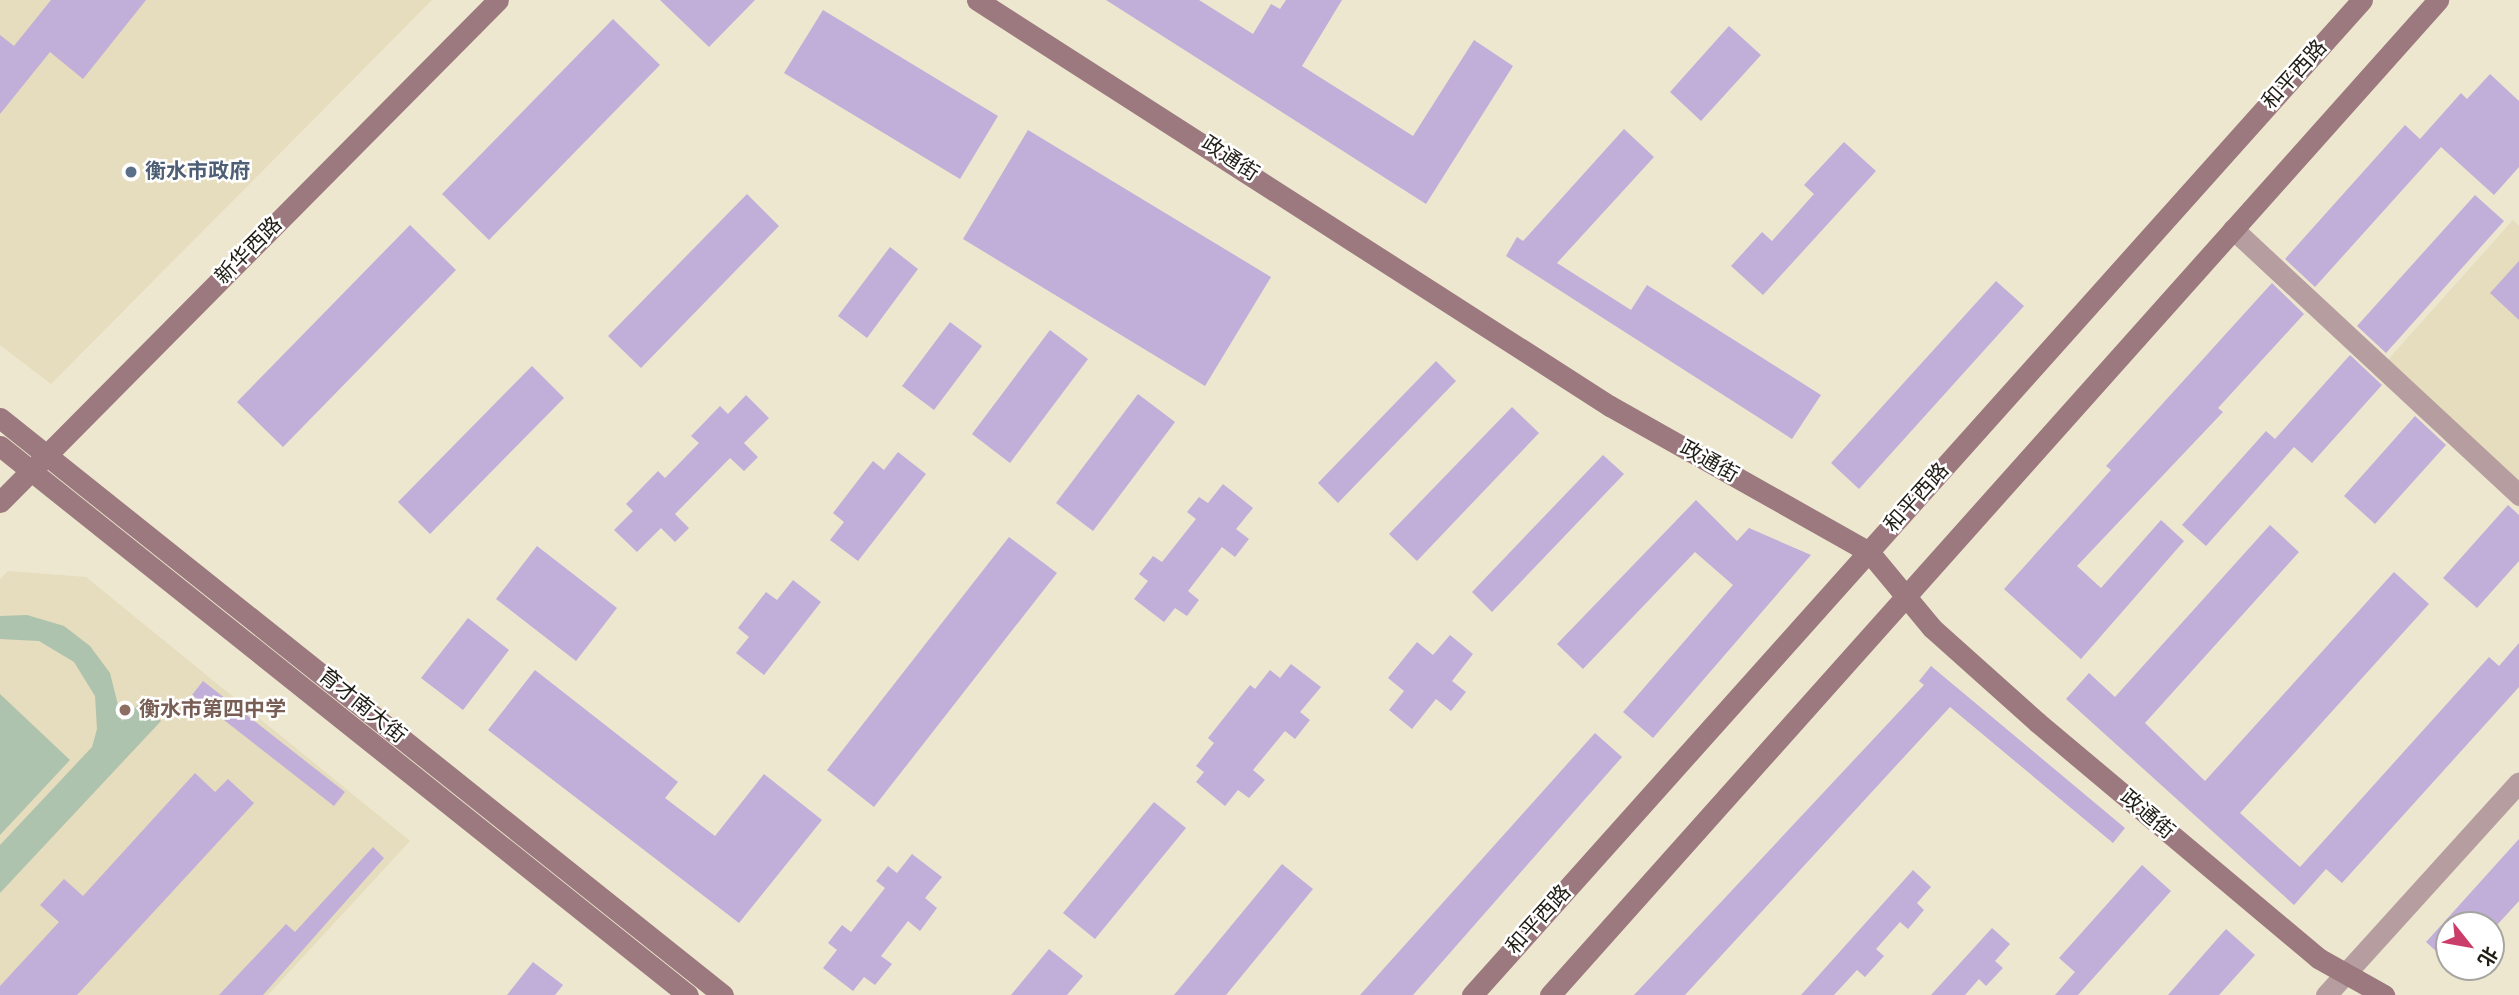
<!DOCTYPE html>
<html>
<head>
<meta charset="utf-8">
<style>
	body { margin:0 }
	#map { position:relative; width:2519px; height:995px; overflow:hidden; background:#eee7d0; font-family:"Sofia Sans Condensed","Noto Sans SC",sans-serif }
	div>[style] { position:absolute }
	.built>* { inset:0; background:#e6dcbe }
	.green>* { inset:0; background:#adc3ad }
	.building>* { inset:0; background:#c1aed9 }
	.street>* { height:21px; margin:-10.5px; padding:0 10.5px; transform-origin:10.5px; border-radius:10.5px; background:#b59da0 }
	.secondary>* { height:21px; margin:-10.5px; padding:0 10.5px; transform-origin:10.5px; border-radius:10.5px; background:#9b797e }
	.dots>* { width:19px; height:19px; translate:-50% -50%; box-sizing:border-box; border:4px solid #fff; border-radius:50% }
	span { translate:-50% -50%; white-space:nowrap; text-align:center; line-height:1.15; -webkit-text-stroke:5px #fff; paint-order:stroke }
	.street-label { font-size:21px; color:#201d15 }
	.service-label { font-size:21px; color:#4e5e75; font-weight:700 }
	.left { translate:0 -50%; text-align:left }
	.education-label { font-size:21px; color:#785e54; font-weight:700 }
	.north { position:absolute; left:2435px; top:911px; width:70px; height:70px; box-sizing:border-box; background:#fff; border:2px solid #a6a5a1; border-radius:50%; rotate:121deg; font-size:19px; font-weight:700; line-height:28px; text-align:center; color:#201d15 }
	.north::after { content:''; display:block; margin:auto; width:24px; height:32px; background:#cc3e6a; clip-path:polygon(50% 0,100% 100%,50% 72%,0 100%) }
</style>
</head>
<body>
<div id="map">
	<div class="built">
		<div style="clip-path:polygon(0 0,432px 0,51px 384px,0 345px)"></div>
		<div style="clip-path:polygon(2513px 220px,2519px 226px,2519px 485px,2384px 364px)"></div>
		<div style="clip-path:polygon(8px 571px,86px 577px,410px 841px,268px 995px,0 995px,0 579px)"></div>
	</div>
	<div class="green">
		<div style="clip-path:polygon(27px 615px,64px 626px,90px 646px,110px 673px,122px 721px,141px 702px,161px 721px,0 893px,0 845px,92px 747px,97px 729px,95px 696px,74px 662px,39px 641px,0 639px,0 616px)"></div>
		<div style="clip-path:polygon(0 694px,70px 760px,0 835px)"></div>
	</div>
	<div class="building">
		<div style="clip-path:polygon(51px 0,146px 0,83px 79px,50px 52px,0 114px,0 35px,14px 46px)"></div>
		<div style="clip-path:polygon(660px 0,755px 0,709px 47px)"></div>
		<div style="clip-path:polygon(1106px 0,1199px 0,1253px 34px,1271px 4px,1280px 9px,1286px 0,1342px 0,1302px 66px,1413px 136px,1474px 40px,1513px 66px,1426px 204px)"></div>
		<div style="clip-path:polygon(823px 10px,998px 116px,960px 179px,784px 73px)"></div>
		<div style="clip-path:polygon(613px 19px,660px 65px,489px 240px,442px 194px)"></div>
		<div style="clip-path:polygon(1729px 26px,1761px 55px,1701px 121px,1670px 92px)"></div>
		<div style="clip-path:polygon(2490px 74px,2519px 101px,2519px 167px,2494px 195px,2441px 147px,2315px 287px,2285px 259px,2405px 125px,2420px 139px,2461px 93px,2467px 99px)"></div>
		<div style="clip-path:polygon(1624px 129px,1654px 157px,1557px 263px,1631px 310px,1647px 285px,1821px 395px,1792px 439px,1506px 256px,1517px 237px,1523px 241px)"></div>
		<div style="clip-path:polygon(1028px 130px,1271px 277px,1205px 386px,963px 239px)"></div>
		<div style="clip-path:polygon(1844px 142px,1876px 171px,1763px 295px,1731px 266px,1762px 232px,1772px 241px,1814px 194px,1804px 185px)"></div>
		<div style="clip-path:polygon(747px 194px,779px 226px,641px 368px,608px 336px)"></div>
		<div style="clip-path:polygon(2475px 195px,2504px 221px,2386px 353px,2357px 326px)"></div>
		<div style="clip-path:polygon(410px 225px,456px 270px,283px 447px,237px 402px)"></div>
		<div style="clip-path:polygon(890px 247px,918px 269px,867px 338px,838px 316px)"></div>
		<div style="clip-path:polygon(2519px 261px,2519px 320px,2490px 293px)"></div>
		<div style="clip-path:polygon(1996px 281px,2024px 306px,1859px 489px,1831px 463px)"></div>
		<div style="clip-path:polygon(2272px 283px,2304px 314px,2218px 408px,2223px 412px,2077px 566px,2101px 588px,2161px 520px,2184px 541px,2081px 659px,2004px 589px,2111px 470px,2106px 466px)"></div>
		<div style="clip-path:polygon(950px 322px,982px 346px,934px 410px,902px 386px)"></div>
		<div style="clip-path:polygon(1050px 330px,1088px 359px,1010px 463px,972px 434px)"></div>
		<div style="clip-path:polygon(2350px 355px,2382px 385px,2312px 463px,2294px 447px,2206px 546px,2182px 525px,2266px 431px,2275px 439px)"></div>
		<div style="clip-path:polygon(1436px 361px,1456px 381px,1338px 503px,1318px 483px)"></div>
		<div style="clip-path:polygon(532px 366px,564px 398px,430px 534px,398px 502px)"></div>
		<div style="clip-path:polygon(1138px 394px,1175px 422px,1093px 531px,1056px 503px)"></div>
		<div style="clip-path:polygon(746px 395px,769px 418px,744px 443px,758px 457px,744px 471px,730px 458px,675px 514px,689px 528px,675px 542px,661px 528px,637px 552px,614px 530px,633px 511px,626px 504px,658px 471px,665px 478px,699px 443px,691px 436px,720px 406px,728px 414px)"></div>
		<div style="clip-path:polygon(1512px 407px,1539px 433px,1417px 561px,1389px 534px)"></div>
		<div style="clip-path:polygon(2415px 416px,2446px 445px,2375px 524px,2344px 496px)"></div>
		<div style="clip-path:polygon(898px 452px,926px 474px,858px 561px,830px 540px,844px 522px,833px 513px,873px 461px,884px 470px)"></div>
		<div style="clip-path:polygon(1603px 455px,1624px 474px,1492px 612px,1472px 592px)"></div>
		<div style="clip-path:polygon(1223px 484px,1253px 508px,1236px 529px,1249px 539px,1235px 557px,1222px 547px,1188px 591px,1199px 600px,1187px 616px,1175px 608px,1164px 622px,1134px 599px,1148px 581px,1139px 574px,1153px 556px,1162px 562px,1196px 519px,1187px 512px,1199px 497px,1208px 503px)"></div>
		<div style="clip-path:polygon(1696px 500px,1737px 541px,1749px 528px,1811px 555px,1653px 738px,1623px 712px,1733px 585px,1695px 552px,1583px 669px,1557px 644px)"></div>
		<div style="clip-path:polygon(2508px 505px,2519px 515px,2519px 561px,2477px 608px,2443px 578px)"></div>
		<div style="clip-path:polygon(2270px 525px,2299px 552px,2145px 723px,2205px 781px,2394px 572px,2429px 604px,2240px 813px,2300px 867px,2489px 657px,2499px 666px,2519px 643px,2519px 687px,2342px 883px,2326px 869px,2294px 905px,2066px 699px,2089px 673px,2115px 697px)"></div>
		<div style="clip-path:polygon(1009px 537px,1057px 573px,874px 807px,827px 770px)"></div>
		<div style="clip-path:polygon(537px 546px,617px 608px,576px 661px,496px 599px)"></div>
		<div style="clip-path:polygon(793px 580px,821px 602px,764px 675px,736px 653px,749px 637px,738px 628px,766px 592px,777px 600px)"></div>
		<div style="clip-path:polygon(468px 618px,509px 650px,463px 710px,421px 678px)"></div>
		<div style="clip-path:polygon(1450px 635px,1473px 654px,1452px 681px,1466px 692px,1451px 711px,1436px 699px,1412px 729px,1389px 710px,1404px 691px,1388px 678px,1417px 642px,1433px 655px)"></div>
		<div style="clip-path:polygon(1291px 664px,1321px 687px,1300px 712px,1310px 720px,1295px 739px,1285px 731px,1253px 770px,1265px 780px,1249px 798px,1238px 790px,1225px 806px,1196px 782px,1204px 772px,1196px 766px,1214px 743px,1208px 738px,1250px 685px,1255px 689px,1270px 670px,1280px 678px)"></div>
		<div style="clip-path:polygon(1931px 666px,2125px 828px,2113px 843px,1950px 707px,1685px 995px,1634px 995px,1924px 685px,1919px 681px)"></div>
		<div style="clip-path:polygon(535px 670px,678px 782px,665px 798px,715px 836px,764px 774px,822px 820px,739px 923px,488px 730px)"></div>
		<div style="clip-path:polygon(203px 681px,345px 792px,334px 806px,192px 695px)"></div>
		<div style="clip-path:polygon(1595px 733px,1622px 757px,1413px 995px,1360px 995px)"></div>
		<div style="clip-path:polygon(195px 773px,215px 792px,228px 779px,254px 803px,77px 995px,0 995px,0 986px,59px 922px,40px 905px,64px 879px,83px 896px)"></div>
		<div style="clip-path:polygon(1154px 802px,1186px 828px,1095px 939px,1063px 913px)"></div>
		<div style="clip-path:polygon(2519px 839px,2519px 901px,2497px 925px,2449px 925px,2449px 963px,2426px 942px)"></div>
		<div style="clip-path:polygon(373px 847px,384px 858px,263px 995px,219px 995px,286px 924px,295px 932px)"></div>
		<div style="clip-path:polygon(912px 854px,942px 877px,925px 898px,937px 908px,920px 931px,908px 921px,881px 956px,892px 964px,875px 985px,864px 977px,853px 991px,823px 968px,837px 950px,828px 943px,842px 925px,851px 932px,885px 888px,876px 881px,888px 866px,897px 873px)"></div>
		<div style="clip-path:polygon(1282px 864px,1313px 889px,1226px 995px,1174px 995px)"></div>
		<div style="clip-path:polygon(2142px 865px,2171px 891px,2078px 995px,2055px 995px,2075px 972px,2059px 958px)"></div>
		<div style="clip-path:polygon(1913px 870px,1931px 887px,1917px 903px,1924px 910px,1908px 929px,1900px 922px,1876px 949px,1884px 956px,1865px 977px,1857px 970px,1834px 995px,1801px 995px)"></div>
		<div style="clip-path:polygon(1992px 928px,2010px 944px,1995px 961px,2003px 968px,1986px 986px,1979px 979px,1965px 995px,1931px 995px)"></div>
		<div style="clip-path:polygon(2226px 929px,2255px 955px,2219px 995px,2168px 995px)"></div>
		<div style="clip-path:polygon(1049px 949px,1083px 976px,1067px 995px,1011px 995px)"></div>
		<div style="clip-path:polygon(533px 962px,563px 985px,555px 995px,507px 995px)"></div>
	</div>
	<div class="street">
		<div style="left:2233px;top:229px;width:391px;rotate:42.9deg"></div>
		<div style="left:2326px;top:995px;width:287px;rotate:-47.8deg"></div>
	</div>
	<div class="secondary">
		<div style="left:977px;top:0;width:752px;rotate:32.68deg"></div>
		<div style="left:1610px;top:406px;width:297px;rotate:29.4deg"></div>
		<div style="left:1869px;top:552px;width:99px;rotate:50.3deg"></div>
		<div style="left:1932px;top:628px;width:141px;rotate:41.8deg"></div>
		<div style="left:2037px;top:722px;width:367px;rotate:40deg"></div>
		<div style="left:2318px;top:958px;width:76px;rotate:29.3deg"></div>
		<div style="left:0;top:418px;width:925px;rotate:38.59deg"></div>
		<div style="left:0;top:446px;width:880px;rotate:38.59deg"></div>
		<div style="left:0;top:502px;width:707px;rotate:-45.23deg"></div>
		<div style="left:1472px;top:995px;width:1335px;rotate:-48.19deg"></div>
		<div style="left:1550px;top:995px;width:1334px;rotate:-48.25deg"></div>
	</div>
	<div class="dots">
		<div style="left:131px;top:172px;background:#5c6f8a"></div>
		<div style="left:125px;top:710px;background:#8d6e63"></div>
	</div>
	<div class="street-label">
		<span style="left:2295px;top:75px;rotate:-48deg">和平西路</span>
		<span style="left:1230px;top:159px;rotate:33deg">政通街</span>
		<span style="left:249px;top:251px;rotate:-45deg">新华西路</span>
		<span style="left:1709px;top:462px;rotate:29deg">政通街</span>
		<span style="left:1917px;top:498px;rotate:-48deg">和平西路</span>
		<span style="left:362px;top:706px;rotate:39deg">育才南大街</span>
		<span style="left:2147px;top:815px;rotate:40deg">政通街</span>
		<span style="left:1539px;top:920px;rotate:-48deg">和平西路</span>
	</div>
	<div class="service-label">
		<span class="left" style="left:145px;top:172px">衡水市政府</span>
	</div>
	<div class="education-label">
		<span class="left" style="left:139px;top:710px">衡水市第四中学</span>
	</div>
	<div class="north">北</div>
</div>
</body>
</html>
